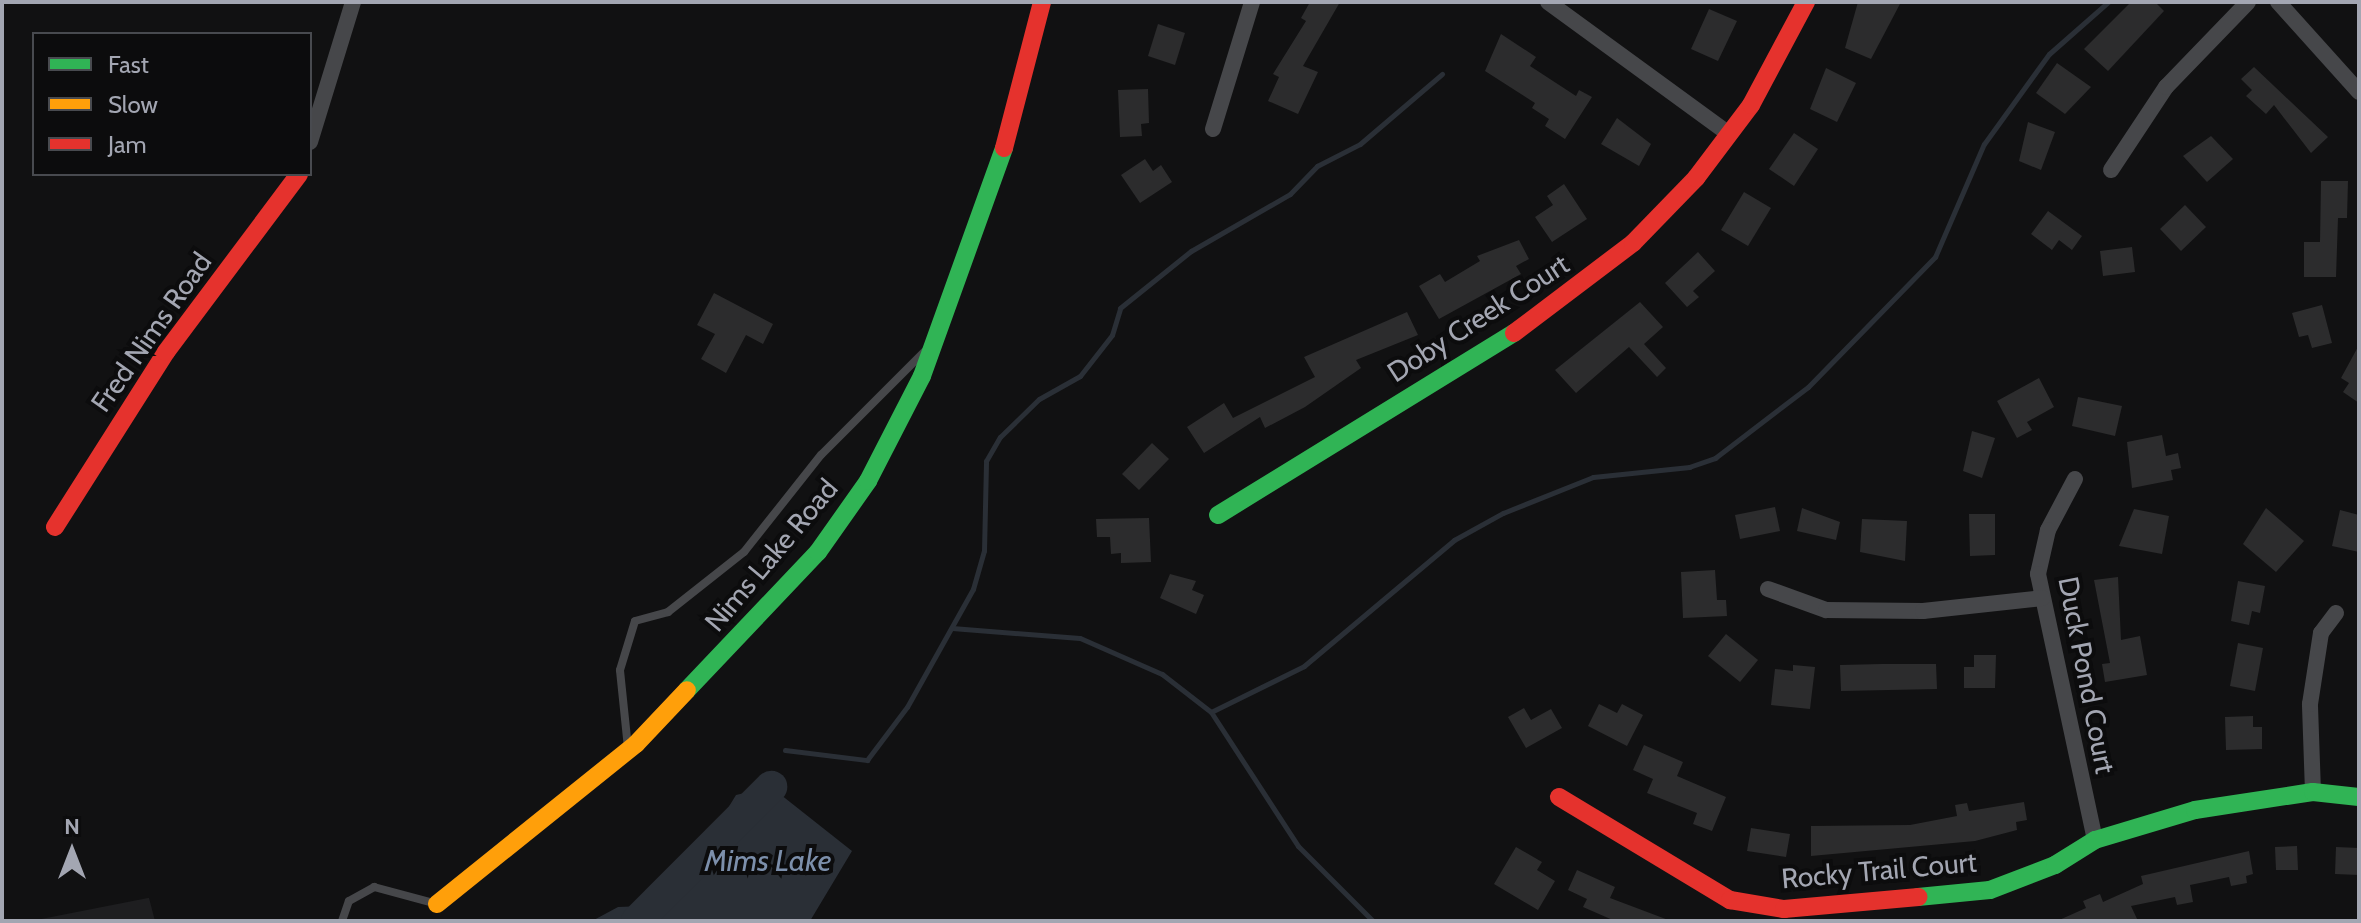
<!DOCTYPE html>
<html>
<head>
<meta charset="utf-8">
<style>
	body { margin:0 }
	#map { position:relative; width:2361px; height:923px; overflow:hidden; background:#111112; font-family:Cabin,sans-serif }
	div>[style] { position:absolute }
	.built>* { inset:0; background:#1e1e20 }
	.water>* { inset:0; background:#2a2f36 }
	.stream>* { height:5px; margin:-2.5px; padding:0 2.5px; transform-origin:2.5px; border-radius:2.5px; background:#2a2f36 }
	.river>* { height:32px; margin:-16px; padding:0 16px; transform-origin:16px; border-radius:16px; background:#2a2f36 }
	.building>* { inset:0; background:#2c2c2d }
	.lane>* { height:8px; margin:-4px; padding:0 4px; transform-origin:4px; border-radius:4px; background:#46474a }
	.street>* { height:16px; margin:-8px; padding:0 8px; transform-origin:8px; border-radius:8px; background:#46474a }
	.fast>* { height:18px; margin:-9px; padding:0 9px; transform-origin:9px; border-radius:9px; background:#30b455 }
	.slow>* { height:18px; margin:-9px; padding:0 9px; transform-origin:9px; border-radius:9px; background:#ff9f0a }
	.jam>* { height:18px; margin:-9px; padding:0 9px; transform-origin:9px; border-radius:9px; background:#e5322d }
	span { translate:-50% -50%; white-space:nowrap; text-align:center; line-height:1.15; -webkit-text-stroke:8px #0c0c0d; paint-order:stroke }
	.street-label { font-size:28px; color:#a3a6b2 }
	.water-label { font-size:30px; color:#7c8fab; font-style:italic }
	.frame { position:absolute; inset:0; border:4px solid #a3a6b2; pointer-events:none }
	.legend { position:absolute; left:32px; top:32px; width:280px; height:144px; box-sizing:border-box; background:#0c0c0d; border:2px solid #484a4f; margin:0; padding:10px 14px; list-style:none; font-size:24px; color:#a3a6b2 }
	.legend li { display:flex; align-items:center; gap:16px; height:40px }
	.legend b { width:40px; border:2px solid #484a4f }
	.north { position:absolute; left:32px; top:811px; width:80px; height:80px; -webkit-text-stroke:6px #0c0c0d; paint-order:stroke; rotate:0deg; font-size:22px; font-weight:700; line-height:32px; text-align:center; color:#a3a6b2 }
	.north::after { content:''; display:block; margin:auto; width:28px; height:36px; background:#a3a6b2; clip-path:polygon(50% 0,100% 100%,50% 72%,0 100%) }
</style>
</head>
<body>
<div id="map">
	<div class="built">
		<div style="clip-path:polygon(149px 898px,155px 921px,31px 921px,148px 898px)"></div>
	</div>
	<div class="water">
		<div style="clip-path:polygon(771px 787px,852px 851px,810px 921px,592px 921px,618px 907px,645px 906px,681px 885px,736px 795px)"></div>
	</div>
	<div class="stream">
		<div style="left:952px;top:628px;width:128px;rotate:4.5deg"></div>
		<div style="left:1080px;top:638px;width:90px;rotate:23.7deg"></div>
		<div style="left:1162px;top:674px;width:62px;rotate:37.8deg"></div>
		<div style="left:1211px;top:712px;width:160px;rotate:57deg"></div>
		<div style="left:1298px;top:846px;width:106px;rotate:45deg"></div>
		<div style="left:1211px;top:712px;width:104px;rotate:-26.3deg"></div>
		<div style="left:1304px;top:666px;width:196px;rotate:-40deg"></div>
		<div style="left:1454px;top:540px;width:56px;rotate:-28.9deg"></div>
		<div style="left:1503px;top:513px;width:97px;rotate:-21.8deg"></div>
		<div style="left:1593px;top:477px;width:97px;rotate:-5.9deg"></div>
		<div style="left:1689px;top:467px;width:28px;rotate:-19deg"></div>
		<div style="left:1715px;top:458px;width:117px;rotate:-37.4deg"></div>
		<div style="left:1808px;top:387px;width:182px;rotate:-45.7deg"></div>
		<div style="left:1935px;top:257px;width:123px;rotate:-66.6deg"></div>
		<div style="left:1984px;top:144px;width:111px;rotate:-54.2deg"></div>
		<div style="left:2049px;top:54px;width:79px;rotate:-41.4deg"></div>
		<div style="left:785px;top:750px;width:83px;rotate:7deg"></div>
		<div style="left:867px;top:760px;width:66px;rotate:-53deg"></div>
		<div style="left:907px;top:707px;width:135px;rotate:-60.8deg"></div>
		<div style="left:973px;top:589px;width:40px;rotate:-74deg"></div>
		<div style="left:984px;top:551px;width:90px;rotate:-88.7deg"></div>
		<div style="left:986px;top:461px;width:28px;rotate:-60deg"></div>
		<div style="left:1000px;top:437px;width:54px;rotate:-44.3deg"></div>
		<div style="left:1039px;top:399px;width:47px;rotate:-29.3deg"></div>
		<div style="left:1080px;top:376px;width:52px;rotate:-52deg"></div>
		<div style="left:1112px;top:335px;width:28px;rotate:-73deg"></div>
		<div style="left:1120px;top:308px;width:91px;rotate:-38.8deg"></div>
		<div style="left:1191px;top:251px;width:114px;rotate:-29.9deg"></div>
		<div style="left:1290px;top:194px;width:39px;rotate:-46deg"></div>
		<div style="left:1317px;top:166px;width:48px;rotate:-27.1deg"></div>
		<div style="left:1360px;top:144px;width:108px;rotate:-40.5deg"></div>
	</div>
	<div class="river">
		<div style="left:637px;top:921px;width:190px;rotate:-45deg"></div>
	</div>
	<div class="building">
		<div style="clip-path:polygon(1310px 2px,1340px 2px,1303px 66px,1318px 72px,1298px 114px,1268px 101px,1279px 77px,1273px 74px,1306px 21px,1301px 18px)"></div>
		<div style="clip-path:polygon(1858px 2px,1901px 2px,1871px 59px,1845px 48px)"></div>
		<div style="clip-path:polygon(2131px 2px,2155px 2px,2164px 11px,2108px 71px,2084px 49px)"></div>
		<div style="clip-path:polygon(1709px 9px,1737px 21px,1718px 61px,1691px 49px)"></div>
		<div style="clip-path:polygon(1158px 24px,1185px 33px,1175px 65px,1148px 56px)"></div>
		<div style="clip-path:polygon(1501px 34px,1536px 57px,1530px 66px,1576px 96px,1579px 90px,1592px 97px,1565px 139px,1545px 126px,1549px 119px,1532px 108px,1535px 103px,1485px 71px)"></div>
		<div style="clip-path:polygon(2057px 63px,2091px 87px,2065px 114px,2036px 93px)"></div>
		<div style="clip-path:polygon(2254px 67px,2328px 137px,2311px 153px,2274px 105px,2266px 114px,2246px 96px,2252px 90px,2241px 79px)"></div>
		<div style="clip-path:polygon(1826px 68px,1856px 83px,1837px 122px,1810px 109px)"></div>
		<div style="clip-path:polygon(1148px 89px,1149px 123px,1141px 124px,1142px 136px,1120px 137px,1118px 90px)"></div>
		<div style="clip-path:polygon(1617px 118px,1651px 144px,1639px 166px,1601px 144px)"></div>
		<div style="clip-path:polygon(2028px 122px,2055px 132px,2041px 170px,2019px 161px)"></div>
		<div style="clip-path:polygon(1794px 133px,1818px 149px,1794px 186px,1769px 169px)"></div>
		<div style="clip-path:polygon(2211px 136px,2233px 159px,2207px 182px,2183px 156px)"></div>
		<div style="clip-path:polygon(1145px 159px,1153px 171px,1161px 165px,1172px 182px,1140px 203px,1121px 175px)"></div>
		<div style="clip-path:polygon(2321px 181px,2348px 181px,2347px 218px,2338px 218px,2336px 277px,2304px 277px,2304px 242px,2320px 242px)"></div>
		<div style="clip-path:polygon(1564px 184px,1587px 219px,1552px 242px,1535px 217px,1553px 205px,1547px 196px)"></div>
		<div style="clip-path:polygon(1744px 192px,1771px 208px,1748px 246px,1721px 230px)"></div>
		<div style="clip-path:polygon(2185px 205px,2206px 227px,2181px 251px,2160px 229px)"></div>
		<div style="clip-path:polygon(2048px 211px,2082px 236px,2072px 250px,2059px 240px,2052px 250px,2031px 234px)"></div>
		<div style="clip-path:polygon(1519px 240px,1529px 259px,1516px 266px,1521px 274px,1439px 319px,1419px 286px,1440px 274px,1445px 282px,1480px 261px,1477px 256px)"></div>
		<div style="clip-path:polygon(2132px 247px,2135px 272px,2103px 276px,2100px 251px)"></div>
		<div style="clip-path:polygon(1698px 252px,1715px 271px,1693px 291px,1699px 297px,1687px 307px,1665px 283px)"></div>
		<div style="clip-path:polygon(714px 293px,773px 324px,763px 344px,746px 335px,726px 373px,701px 359px,715px 334px,697px 325px)"></div>
		<div style="clip-path:polygon(1640px 302px,1663px 327px,1644px 344px,1666px 368px,1657px 377px,1629px 347px,1576px 393px,1555px 370px)"></div>
		<div style="clip-path:polygon(2322px 305px,2332px 343px,2312px 348px,2308px 335px,2299px 337px,2292px 313px)"></div>
		<div style="clip-path:polygon(1407px 312px,1418px 335px,1356px 360px,1361px 368px,1305px 407px,1265px 428px,1260px 417px,1204px 453px,1187px 427px,1224px 403px,1233px 418px,1315px 377px,1304px 357px)"></div>
		<div style="clip-path:polygon(2359px 345px,2359px 403px,2343px 392px,2349px 383px,2341px 378px)"></div>
		<div style="clip-path:polygon(2039px 378px,2054px 407px,2027px 422px,2032px 430px,2017px 438px,1997px 401px)"></div>
		<div style="clip-path:polygon(2078px 397px,2122px 406px,2115px 436px,2072px 426px)"></div>
		<div style="clip-path:polygon(1972px 431px,1995px 438px,1982px 478px,1963px 471px)"></div>
		<div style="clip-path:polygon(2162px 435px,2166px 456px,2178px 453px,2181px 468px,2171px 470px,2173px 480px,2132px 488px,2127px 442px)"></div>
		<div style="clip-path:polygon(1152px 443px,1169px 459px,1139px 490px,1122px 474px)"></div>
		<div style="clip-path:polygon(1775px 507px,1780px 531px,1740px 539px,1735px 515px)"></div>
		<div style="clip-path:polygon(1802px 508px,1840px 522px,1836px 540px,1797px 531px)"></div>
		<div style="clip-path:polygon(2266px 508px,2304px 541px,2276px 572px,2243px 544px)"></div>
		<div style="clip-path:polygon(2134px 509px,2169px 516px,2162px 554px,2119px 546px)"></div>
		<div style="clip-path:polygon(2340px 510px,2359px 515px,2359px 552px,2332px 546px)"></div>
		<div style="clip-path:polygon(1969px 514px,1995px 514px,1995px 555px,1970px 556px)"></div>
		<div style="clip-path:polygon(1149px 518px,1151px 562px,1121px 563px,1121px 553px,1111px 554px,1110px 537px,1097px 537px,1096px 519px)"></div>
		<div style="clip-path:polygon(1862px 519px,1907px 521px,1905px 561px,1860px 552px)"></div>
		<div style="clip-path:polygon(1715px 570px,1717px 600px,1726px 600px,1727px 616px,1683px 618px,1681px 572px)"></div>
		<div style="clip-path:polygon(1170px 574px,1196px 581px,1192px 590px,1204px 595px,1196px 614px,1160px 598px)"></div>
		<div style="clip-path:polygon(2118px 577px,2121px 640px,2140px 636px,2147px 675px,2105px 682px,2102px 664px,2110px 663px,2094px 580px)"></div>
		<div style="clip-path:polygon(2238px 581px,2265px 586px,2260px 613px,2252px 611px,2249px 625px,2231px 621px)"></div>
		<div style="clip-path:polygon(1726px 634px,1758px 660px,1740px 682px,1708px 656px)"></div>
		<div style="clip-path:polygon(2238px 643px,2263px 648px,2255px 691px,2230px 686px)"></div>
		<div style="clip-path:polygon(1974px 655px,1996px 655px,1995px 688px,1964px 688px,1964px 667px,1974px 667px)"></div>
		<div style="clip-path:polygon(1882px 664px,1936px 664px,1937px 689px,1841px 691px,1840px 665px)"></div>
		<div style="clip-path:polygon(1793px 665px,1815px 667px,1810px 709px,1771px 705px,1775px 669px,1793px 671px)"></div>
		<div style="clip-path:polygon(1599px 704px,1617px 713px,1622px 704px,1643px 715px,1627px 746px,1588px 726px)"></div>
		<div style="clip-path:polygon(1524px 708px,1531px 720px,1551px 709px,1562px 728px,1526px 748px,1508px 717px)"></div>
		<div style="clip-path:polygon(2253px 716px,2253px 727px,2262px 727px,2262px 749px,2226px 750px,2225px 717px)"></div>
		<div style="clip-path:polygon(1644px 745px,1683px 762px,1677px 776px,1726px 797px,1712px 831px,1693px 824px,1697px 813px,1647px 793px,1653px 779px,1633px 770px)"></div>
		<div style="clip-path:polygon(2024px 802px,2027px 820px,2016px 822px,2017px 830px,1975px 841px,1811px 856px,1811px 826px,1910px 825px,1957px 816px,1955px 805px,1967px 803px,1969px 811px)"></div>
		<div style="clip-path:polygon(1751px 828px,1790px 834px,1786px 857px,1747px 851px)"></div>
		<div style="clip-path:polygon(2297px 846px,2298px 870px,2276px 870px,2275px 847px)"></div>
		<div style="clip-path:polygon(1516px 847px,1542px 862px,1537px 870px,1555px 881px,1538px 910px,1494px 884px)"></div>
		<div style="clip-path:polygon(2336px 847px,2359px 848px,2359px 875px,2335px 874px)"></div>
		<div style="clip-path:polygon(2249px 851px,2253px 874px,2246px 876px,2247px 883px,2231px 886px,2229px 877px,2190px 885px,2193px 902px,2177px 905px,2175px 897px,2131px 906px,2138px 921px,2057px 921px,2086px 908px,2083px 901px,2100px 894px,2103px 902px,2143px 884px,2141px 876px)"></div>
		<div style="clip-path:polygon(1577px 870px,1615px 887px,1610px 898px,1671px 921px,1615px 921px,1583px 907px,1587px 899px,1568px 890px)"></div>
	</div>
	<div class="lane">
		<div style="left:628px;top:748px;width:78px;rotate:-95.9deg"></div>
		<div style="left:620px;top:670px;width:51px;rotate:-73deg"></div>
		<div style="left:635px;top:621px;width:34px;rotate:-15deg"></div>
		<div style="left:668px;top:612px;width:97px;rotate:-38.3deg"></div>
		<div style="left:744px;top:552px;width:124px;rotate:-51.6deg"></div>
		<div style="left:821px;top:455px;width:146px;rotate:-45deg"></div>
		<div style="left:342px;top:921px;width:21px;rotate:-71deg"></div>
		<div style="left:349px;top:901px;width:29px;rotate:-29deg"></div>
		<div style="left:374px;top:887px;width:65px;rotate:15.1deg"></div>
	</div>
	<div class="street">
		<div style="left:1548px;top:2px;width:224px;rotate:36.1deg"></div>
		<div style="left:2278px;top:2px;width:121px;rotate:48deg"></div>
		<div style="left:1213px;top:129px;width:133px;rotate:-72.9deg"></div>
		<div style="left:310px;top:142px;width:146px;rotate:-72.9deg"></div>
		<div style="left:2111px;top:170px;width:100px;rotate:-56.5deg"></div>
		<div style="left:2166px;top:87px;width:118px;rotate:-46deg"></div>
		<div style="left:2075px;top:479px;width:58px;rotate:117.9deg"></div>
		<div style="left:2048px;top:530px;width:45px;rotate:102.8deg"></div>
		<div style="left:2038px;top:574px;width:272px;rotate:77.9deg"></div>
		<div style="left:1768px;top:589px;width:62px;rotate:19.9deg"></div>
		<div style="left:1826px;top:610px;width:97px;rotate:0.6deg"></div>
		<div style="left:1923px;top:611px;width:120px;rotate:-6.2deg"></div>
		<div style="left:2313px;top:792px;width:88px;rotate:-92deg"></div>
		<div style="left:2310px;top:704px;width:72px;rotate:-81.2deg"></div>
		<div style="left:2321px;top:633px;width:25px;rotate:-53deg"></div>
	</div>
	<div class="fast">
		<div style="left:1218px;top:515px;width:347px;rotate:-31.6deg"></div>
		<div style="left:687px;top:690px;width:190px;rotate:-46.5deg"></div>
		<div style="left:818px;top:552px;width:87px;rotate:-54.8deg"></div>
		<div style="left:868px;top:481px;width:118px;rotate:-62.8deg"></div>
		<div style="left:922px;top:376px;width:242px;rotate:-70.2deg"></div>
		<div style="left:1918px;top:897px;width:72px;rotate:-5.6deg"></div>
		<div style="left:1990px;top:890px;width:70px;rotate:-21deg"></div>
		<div style="left:2055px;top:865px;width:47px;rotate:-32deg"></div>
		<div style="left:2095px;top:840px;width:104px;rotate:-16.7deg"></div>
		<div style="left:2195px;top:810px;width:119px;rotate:-8.7deg"></div>
		<div style="left:2313px;top:792px;width:46px;rotate:6.2deg"></div>
	</div>
	<div class="slow">
		<div style="left:437px;top:904px;width:255px;rotate:-38.8deg"></div>
		<div style="left:636px;top:744px;width:74px;rotate:-46.6deg"></div>
	</div>
	<div class="jam">
		<div style="left:1004px;top:148px;width:151px;rotate:-75.4deg"></div>
		<div style="left:1514px;top:333px;width:149px;rotate:-37.1deg"></div>
		<div style="left:1633px;top:243px;width:91px;rotate:-45.9deg"></div>
		<div style="left:1696px;top:178px;width:91px;rotate:-53deg"></div>
		<div style="left:1751px;top:105px;width:117px;rotate:-61.9deg"></div>
		<div style="left:55px;top:527px;width:207px;rotate:-57.6deg"></div>
		<div style="left:166px;top:352px;width:222px;rotate:-53.2deg"></div>
		<div style="left:1559px;top:797px;width:200px;rotate:31.1deg"></div>
		<div style="left:1730px;top:900px;width:55px;rotate:9.5deg"></div>
		<div style="left:1784px;top:909px;width:135px;rotate:-5.1deg"></div>
	</div>
	<div class="street-label">
		<span style="left:1478px;top:318px;rotate:-33deg">Doby Creek Court</span>
		<span style="left:151px;top:332px;rotate:-55deg">Fred Nims Road</span>
		<span style="left:771px;top:555px;rotate:-50deg">Nims Lake Road</span>
		<span style="left:2087px;top:675px;rotate:79deg">Duck Pond Court</span>
		<span style="left:1879px;top:870px;rotate:-5deg">Rocky Trail Court</span>
	</div>
	<div class="water-label">
		<span style="left:768px;top:861px">Mims Lake</span>
	</div>
	<div class="frame"></div>
	<ul class="legend">
	<li><b style="height:10px;background:#30b455"></b>Fast</li>
	<li><b style="height:10px;background:#ff9f0a"></b>Slow</li>
	<li><b style="height:10px;background:#e5322d"></b>Jam</li>
	</ul>
	<div class="north">N</div>
</div>
</body>
</html>
